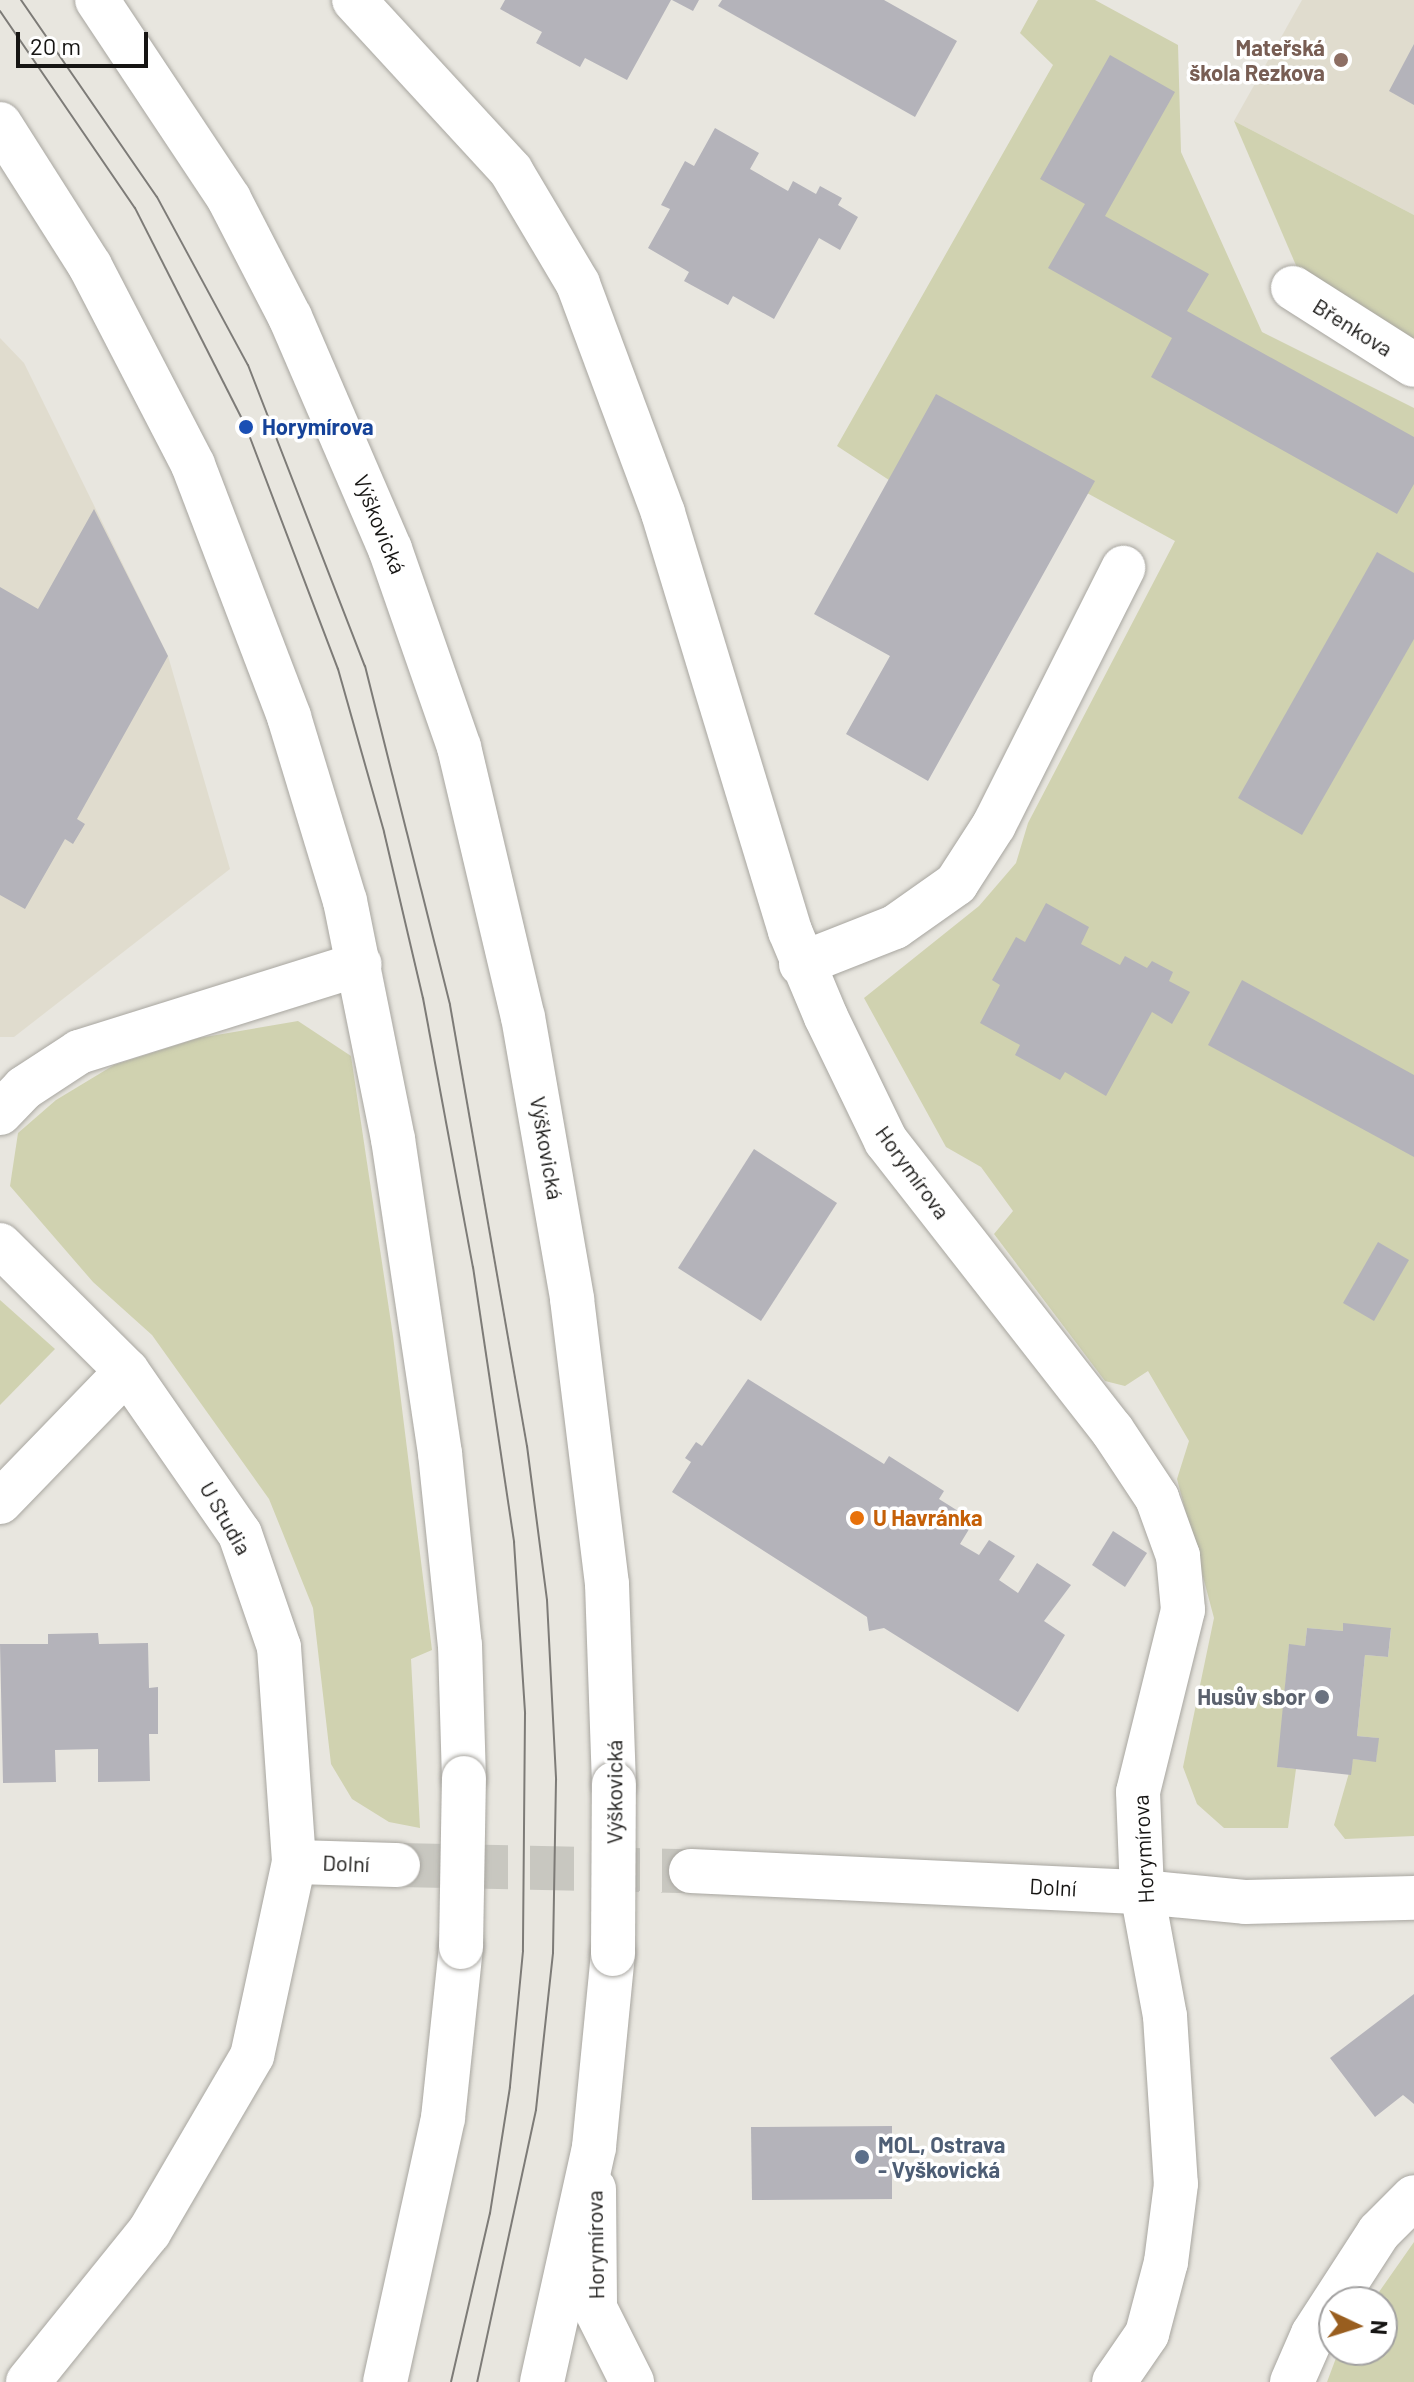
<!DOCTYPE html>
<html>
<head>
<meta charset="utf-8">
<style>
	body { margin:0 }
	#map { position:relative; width:1414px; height:2382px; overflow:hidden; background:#e8e6df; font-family:Barlow,sans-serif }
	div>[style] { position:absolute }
	.built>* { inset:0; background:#e0dcce }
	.green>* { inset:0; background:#d0d2b0 }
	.building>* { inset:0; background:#b4b3ba }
	.minor-tunnel>* { height:44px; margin-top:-22px; transform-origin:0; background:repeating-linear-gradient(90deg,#c8c7c0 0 44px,transparent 0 66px) }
	.roads { filter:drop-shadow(0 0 2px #a8a6a0) drop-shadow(0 0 2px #a8a6a0) }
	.minor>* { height:44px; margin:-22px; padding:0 22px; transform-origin:22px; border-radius:22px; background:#fff }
	.tertiary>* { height:44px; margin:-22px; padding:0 22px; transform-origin:22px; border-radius:22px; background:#fff }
	.tram>* { height:2px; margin:-1px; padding:0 1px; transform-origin:1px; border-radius:1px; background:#7d7b77 }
	.bridges { filter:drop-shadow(0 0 2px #a8a6a0) drop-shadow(0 0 2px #a8a6a0) }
	.tertiary-bridge>* { height:44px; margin:-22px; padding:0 22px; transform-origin:22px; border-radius:22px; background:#fff }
	.dots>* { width:22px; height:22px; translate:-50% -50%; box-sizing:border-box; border:4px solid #fff; border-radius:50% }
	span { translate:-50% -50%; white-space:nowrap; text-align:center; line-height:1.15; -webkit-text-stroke:7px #fff; paint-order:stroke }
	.education-label { font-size:22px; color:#785e54; font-weight:700 }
	.right { translate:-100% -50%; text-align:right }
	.street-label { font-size:22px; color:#161513 }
	.transit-label { font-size:22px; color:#164399; font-weight:700 }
	.left { translate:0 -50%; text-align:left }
	.food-label { font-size:22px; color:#c56008; font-weight:700 }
	.worship-label { font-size:22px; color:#5b616d; font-weight:700 }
	.service-label { font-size:22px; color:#4e5e75; font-weight:700 }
	.north { position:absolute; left:1318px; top:2286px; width:80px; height:80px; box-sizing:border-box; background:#fff; border:2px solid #a2a1a1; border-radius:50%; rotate:94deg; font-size:22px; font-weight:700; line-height:32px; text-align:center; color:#161513 }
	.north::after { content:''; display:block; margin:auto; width:28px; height:36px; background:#995e1f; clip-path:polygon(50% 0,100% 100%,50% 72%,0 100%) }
	.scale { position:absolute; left:16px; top:32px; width:132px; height:36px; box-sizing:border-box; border:4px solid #161513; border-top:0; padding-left:10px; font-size:24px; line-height:28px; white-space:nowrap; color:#161513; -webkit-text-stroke:6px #fff; paint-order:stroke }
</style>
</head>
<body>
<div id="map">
	<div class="built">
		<div style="clip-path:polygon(1302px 0,1414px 0,1414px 215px,1234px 121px)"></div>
		<div style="clip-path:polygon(0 338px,24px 363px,168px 656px,230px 869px,14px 1037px,0 1037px)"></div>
	</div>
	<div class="green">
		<div style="clip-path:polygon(1038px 0,1095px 0,1178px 45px,1181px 152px,1262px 332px,1414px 408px,1414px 1836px,1345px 1839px,1334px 1825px,1353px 1759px,1376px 1761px,1378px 1738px,1357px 1736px,1365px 1655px,1388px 1657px,1391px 1629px,1343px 1624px,1343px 1631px,1307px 1628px,1305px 1646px,1289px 1645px,1278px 1767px,1296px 1769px,1288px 1828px,1224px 1828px,1197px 1804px,1183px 1767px,1214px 1618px,1177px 1479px,1189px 1441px,1148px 1371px,1125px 1386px,1105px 1381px,994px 1234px,1013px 1211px,981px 1167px,946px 1147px,864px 998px,979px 906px,1016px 863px,1028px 823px,1175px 541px,1087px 493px,889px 480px,837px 446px,1053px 65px,1020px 33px)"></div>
		<div style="clip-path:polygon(1234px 121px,1414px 215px,1414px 342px,1298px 270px)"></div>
		<div style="clip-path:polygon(298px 1021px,351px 1056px,393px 1336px,432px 1650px,411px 1659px,420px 1828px,389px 1822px,352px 1799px,331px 1764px,313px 1608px,269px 1499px,152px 1335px,93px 1282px,10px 1186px,18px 1133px,56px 1100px,114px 1065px,199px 1038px)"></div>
		<div style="clip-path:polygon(0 1300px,55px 1349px,0 1405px)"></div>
		<div style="clip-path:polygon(1414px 2242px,1414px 2382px,1327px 2382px,1339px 2350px,1382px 2350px,1382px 2302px,1372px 2302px)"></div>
	</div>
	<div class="building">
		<div style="clip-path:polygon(505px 0,671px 0,627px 80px,585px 58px,580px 67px,536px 43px,542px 32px,500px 9px)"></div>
		<div style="clip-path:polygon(672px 0,699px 0,693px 11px)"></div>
		<div style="clip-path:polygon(722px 0,884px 0,957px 41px,915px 117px,718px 6px)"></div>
		<div style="clip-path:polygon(1414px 44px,1414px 105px,1389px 91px)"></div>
		<div style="clip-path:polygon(1110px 55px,1175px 92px,1105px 216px,1209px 274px,1187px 311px,1414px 437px,1414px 484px,1397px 514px,1151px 377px,1172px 338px,1048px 268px,1085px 204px,1040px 179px)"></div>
		<div style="clip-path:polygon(715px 128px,759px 153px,750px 169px,788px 191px,793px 181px,816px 194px,820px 186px,842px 198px,838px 205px,858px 217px,840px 250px,819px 238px,774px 319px,733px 296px,728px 305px,684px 281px,689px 272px,648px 248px,670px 209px,661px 205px,685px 161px,694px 166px)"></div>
		<div style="clip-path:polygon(936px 394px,1095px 481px,928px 781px,846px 734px,890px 656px,814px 614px)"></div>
		<div style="clip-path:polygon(94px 509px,168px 656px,77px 819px,85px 824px,73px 844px,65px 839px,25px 909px,0 895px,0 587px,38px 609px)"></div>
		<div style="clip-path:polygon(1377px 552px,1414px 573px,1414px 639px,1302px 835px,1238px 798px)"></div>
		<div style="clip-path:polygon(1046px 903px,1089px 927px,1081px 944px,1120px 965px,1125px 956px,1147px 968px,1152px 961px,1173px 972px,1169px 981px,1190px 992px,1172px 1024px,1152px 1012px,1106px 1096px,1065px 1072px,1060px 1080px,1015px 1055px,1020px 1045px,980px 1023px,1000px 985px,992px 980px,1016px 937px,1025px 942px)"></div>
		<div style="clip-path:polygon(1242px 980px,1414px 1075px,1414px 1157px,1208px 1045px)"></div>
		<div style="clip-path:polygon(754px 1149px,837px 1203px,761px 1321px,678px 1268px)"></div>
		<div style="clip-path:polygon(1378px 1242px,1409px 1260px,1374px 1321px,1343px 1303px)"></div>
		<div style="clip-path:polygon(748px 1379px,884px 1464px,889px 1456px,944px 1491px,939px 1499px,974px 1521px,960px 1544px,979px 1555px,989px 1540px,1015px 1556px,999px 1580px,1018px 1593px,1037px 1563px,1071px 1585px,1044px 1621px,1065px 1635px,1018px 1712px,884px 1628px,869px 1631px,867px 1617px,672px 1492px,691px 1462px,685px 1458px,696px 1442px,702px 1446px)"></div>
		<div style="clip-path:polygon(1113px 1531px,1147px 1553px,1125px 1587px,1092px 1565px)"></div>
		<div style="clip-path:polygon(1343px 1623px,1391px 1628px,1388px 1657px,1365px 1655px,1357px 1736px,1379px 1738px,1376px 1762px,1353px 1759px,1351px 1775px,1277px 1767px,1289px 1644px,1305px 1646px,1307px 1628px,1343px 1631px)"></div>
		<div style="clip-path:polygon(98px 1633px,99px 1644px,148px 1643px,149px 1688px,158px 1687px,158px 1734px,149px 1734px,150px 1781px,98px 1782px,98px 1749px,55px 1750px,56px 1782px,3px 1783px,0 1644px,48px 1644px,48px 1634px)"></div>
		<div style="clip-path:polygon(1414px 1994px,1414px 2104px,1403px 2095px,1375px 2117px,1330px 2058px)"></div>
		<div style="clip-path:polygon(892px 2126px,892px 2199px,752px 2200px,751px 2127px)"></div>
	</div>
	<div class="minor-tunnel">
		<div style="left:398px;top:1865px;width:293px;rotate:1.2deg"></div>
	</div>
	<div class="roads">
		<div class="minor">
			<div style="left:354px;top:0;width:232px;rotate:47.4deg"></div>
			<div style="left:511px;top:171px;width:131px;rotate:59.3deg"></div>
			<div style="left:578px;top:284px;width:244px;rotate:69.6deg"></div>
			<div style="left:663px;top:513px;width:437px;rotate:73.1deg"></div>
			<div style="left:790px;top:931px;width:93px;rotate:67.3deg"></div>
			<div style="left:826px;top:1017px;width:138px;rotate:64.2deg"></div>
			<div style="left:886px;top:1141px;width:367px;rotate:52deg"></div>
			<div style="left:1112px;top:1430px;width:82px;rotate:56.5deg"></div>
			<div style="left:1157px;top:1498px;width:62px;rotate:70.1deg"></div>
			<div style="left:1178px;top:1556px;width:54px;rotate:84.7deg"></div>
			<div style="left:1183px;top:1610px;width:187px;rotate:103.9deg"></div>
			<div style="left:1138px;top:1792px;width:100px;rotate:87.7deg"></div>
			<div style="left:1142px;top:1892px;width:126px;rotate:79.5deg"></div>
			<div style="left:1165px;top:2016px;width:168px;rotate:86.3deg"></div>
			<div style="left:1176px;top:2184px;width:79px;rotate:97.3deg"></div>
			<div style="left:1166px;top:2262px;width:74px;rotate:104.8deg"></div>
			<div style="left:1147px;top:2334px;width:58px;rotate:124.5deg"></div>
			<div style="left:1293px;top:288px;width:143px;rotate:32.5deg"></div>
			<div style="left:801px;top:964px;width:101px;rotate:-21.5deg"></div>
			<div style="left:895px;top:927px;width:75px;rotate:-35.2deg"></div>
			<div style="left:956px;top:884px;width:70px;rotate:-57.2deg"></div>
			<div style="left:994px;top:825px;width:288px;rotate:-63.3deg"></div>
			<div style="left:0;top:1113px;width:35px;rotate:-46deg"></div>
			<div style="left:24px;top:1088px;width:66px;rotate:-33.2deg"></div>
			<div style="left:79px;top:1052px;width:294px;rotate:-17.4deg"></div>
			<div style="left:0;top:1245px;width:179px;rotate:44.8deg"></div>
			<div style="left:127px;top:1371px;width:198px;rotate:55.3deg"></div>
			<div style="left:240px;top:1534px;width:120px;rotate:71deg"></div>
			<div style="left:279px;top:1647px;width:216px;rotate:86deg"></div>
			<div style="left:294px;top:1862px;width:198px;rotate:102.2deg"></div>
			<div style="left:252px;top:2056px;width:204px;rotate:120.3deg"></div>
			<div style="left:149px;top:2232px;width:193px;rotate:128.9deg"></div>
			<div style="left:0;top:1502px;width:182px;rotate:-45.9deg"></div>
			<div style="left:294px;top:1862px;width:104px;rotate:1.7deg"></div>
			<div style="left:691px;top:1871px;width:451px;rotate:2.7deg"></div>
			<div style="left:1142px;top:1892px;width:103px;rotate:5.5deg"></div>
			<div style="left:1245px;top:1902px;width:169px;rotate:-1.4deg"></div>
			<div style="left:594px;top:2189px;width:119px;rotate:89.5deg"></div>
			<div style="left:595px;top:2308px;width:83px;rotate:63.4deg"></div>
			<div style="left:1292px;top:2382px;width:52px;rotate:-66.4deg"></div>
			<div style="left:1313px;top:2334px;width:121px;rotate:-57.1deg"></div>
			<div style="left:1379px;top:2232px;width:49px;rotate:-45deg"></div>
		</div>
		<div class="tertiary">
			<div style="left:97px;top:0;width:239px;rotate:56.4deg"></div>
			<div style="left:229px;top:199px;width:133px;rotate:62.7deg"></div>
			<div style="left:290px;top:317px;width:253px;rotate:66.7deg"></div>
			<div style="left:390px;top:549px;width:210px;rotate:70.8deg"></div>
			<div style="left:459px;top:747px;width:277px;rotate:76.7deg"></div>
			<div style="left:523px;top:1017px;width:286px;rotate:80.1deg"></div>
			<div style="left:572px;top:1299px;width:287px;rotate:83deg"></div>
			<div style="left:607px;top:1584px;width:200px;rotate:88deg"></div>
			<div style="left:0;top:124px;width:168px;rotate:57.6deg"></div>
			<div style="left:90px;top:266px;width:224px;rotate:62.6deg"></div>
			<div style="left:193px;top:465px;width:270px;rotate:69.1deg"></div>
			<div style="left:289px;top:717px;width:192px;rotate:73.1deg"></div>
			<div style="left:345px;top:901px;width:243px;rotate:78.6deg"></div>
			<div style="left:393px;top:1139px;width:317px;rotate:81.5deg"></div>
			<div style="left:440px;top:1453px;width:193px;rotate:84.1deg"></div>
			<div style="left:460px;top:1645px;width:133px;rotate:88.3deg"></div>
			<div style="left:385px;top:2382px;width:270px;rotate:-77.6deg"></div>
			<div style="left:443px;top:2118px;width:172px;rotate:-84deg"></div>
			<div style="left:542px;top:2382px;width:241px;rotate:-77.5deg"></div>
			<div style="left:594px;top:2147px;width:194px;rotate:-84.4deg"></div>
		</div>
	</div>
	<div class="tram">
		<div style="left:21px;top:0;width:239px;rotate:55.4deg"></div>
		<div style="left:157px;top:197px;width:191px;rotate:61.6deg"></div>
		<div style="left:248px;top:365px;width:323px;rotate:68.8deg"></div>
		<div style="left:365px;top:666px;width:349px;rotate:75.9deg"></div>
		<div style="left:450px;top:1005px;width:448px;rotate:80.1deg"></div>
		<div style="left:527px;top:1446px;width:155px;rotate:82.6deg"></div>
		<div style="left:547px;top:1600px;width:180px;rotate:87.1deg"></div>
		<div style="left:556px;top:1780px;width:173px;rotate:91deg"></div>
		<div style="left:553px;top:1953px;width:158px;rotate:96.2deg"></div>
		<div style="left:536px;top:2110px;width:278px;rotate:102.2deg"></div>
		<div style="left:0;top:11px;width:239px;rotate:55.6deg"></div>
		<div style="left:135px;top:208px;width:246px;rotate:63.1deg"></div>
		<div style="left:246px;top:427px;width:259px;rotate:69.2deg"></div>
		<div style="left:338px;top:669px;width:169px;rotate:74.2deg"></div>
		<div style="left:384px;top:832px;width:171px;rotate:76.8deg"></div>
		<div style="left:423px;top:998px;width:274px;rotate:79.5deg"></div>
		<div style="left:473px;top:1267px;width:278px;rotate:81.5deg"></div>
		<div style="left:514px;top:1542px;width:172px;rotate:86.3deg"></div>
		<div style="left:525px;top:1714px;width:237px;rotate:90.5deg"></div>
		<div style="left:523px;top:1951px;width:137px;rotate:95.5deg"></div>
		<div style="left:510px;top:2087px;width:128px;rotate:99deg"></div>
		<div style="left:490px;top:2213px;width:173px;rotate:103deg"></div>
	</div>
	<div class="bridges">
		<div class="tertiary-bridge">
			<div style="left:461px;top:1947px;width:169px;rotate:-89deg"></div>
			<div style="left:613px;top:1954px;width:170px;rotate:-89.7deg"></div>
		</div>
	</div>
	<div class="dots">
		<div style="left:1341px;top:60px;background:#8d6e63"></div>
		<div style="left:246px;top:427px;background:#1a4fb4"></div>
		<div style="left:857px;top:1518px;background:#e8710a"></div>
		<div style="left:1322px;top:1697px;background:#6b7280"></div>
		<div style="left:862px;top:2157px;background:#5c6f8a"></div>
	</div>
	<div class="education-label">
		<span class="right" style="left:1325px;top:60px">Mateřská<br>škola Rezkova</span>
	</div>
	<div class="street-label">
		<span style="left:1353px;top:327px;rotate:32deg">Břenkova</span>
		<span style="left:380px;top:524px;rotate:68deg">Výškovická</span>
		<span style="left:547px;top:1148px;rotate:80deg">Výškovická</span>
		<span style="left:913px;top:1172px;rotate:54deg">Horymírova</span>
		<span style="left:226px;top:1518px;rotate:60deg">U Studia</span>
		<span style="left:614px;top:1792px;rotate:-90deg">Výškovická</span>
		<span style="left:1143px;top:1849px;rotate:-93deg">Horymírova</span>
		<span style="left:346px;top:1863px;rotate:2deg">Dolní</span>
		<span style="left:1053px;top:1887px;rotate:3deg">Dolní</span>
		<span style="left:595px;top:2245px;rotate:-91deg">Horymírova</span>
	</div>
	<div class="transit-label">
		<span class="left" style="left:262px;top:427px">Horymírova</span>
	</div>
	<div class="food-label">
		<span class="left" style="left:873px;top:1518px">U Havránka</span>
	</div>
	<div class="worship-label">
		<span class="right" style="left:1306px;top:1697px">Husův sbor</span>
	</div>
	<div class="service-label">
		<span class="left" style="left:878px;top:2157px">MOL, Ostrava<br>- Vyškovická</span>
	</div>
	<div class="north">N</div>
	<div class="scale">20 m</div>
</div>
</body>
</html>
